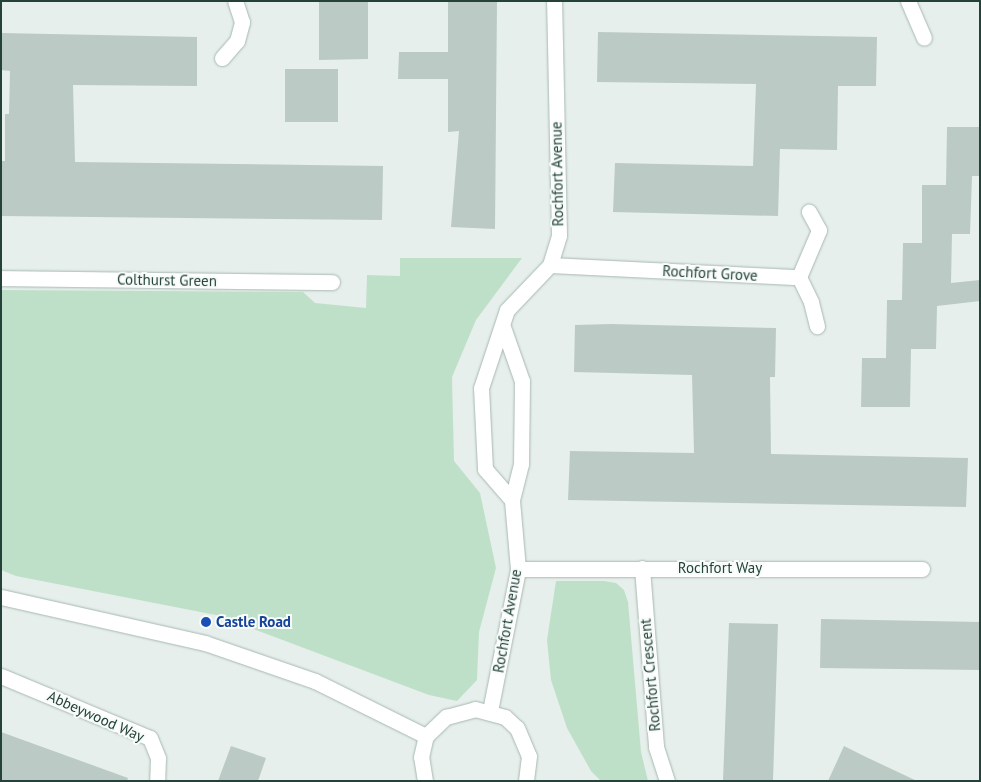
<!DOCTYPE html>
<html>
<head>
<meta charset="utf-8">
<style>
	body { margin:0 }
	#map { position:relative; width:981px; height:782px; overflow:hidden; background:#e6efeb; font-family:"PT Sans",sans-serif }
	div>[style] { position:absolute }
	.green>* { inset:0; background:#bfe0c8 }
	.building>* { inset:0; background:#bbcac4 }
	.roads { filter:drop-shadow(0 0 1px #a8b8b2) drop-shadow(0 0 1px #a8b8b2) }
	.minor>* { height:15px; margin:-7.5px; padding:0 7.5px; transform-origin:7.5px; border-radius:7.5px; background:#fff }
	.dots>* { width:14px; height:14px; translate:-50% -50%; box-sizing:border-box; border:2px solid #f7fbf9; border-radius:50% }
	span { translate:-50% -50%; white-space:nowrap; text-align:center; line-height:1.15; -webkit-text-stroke:4px #f7fbf9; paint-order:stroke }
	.street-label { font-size:15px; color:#24423a }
	.transit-label { font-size:15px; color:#164399; font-weight:700 }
	.left { translate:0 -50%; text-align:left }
	.frame { position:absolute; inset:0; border:2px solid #24423a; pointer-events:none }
</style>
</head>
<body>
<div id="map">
	<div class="green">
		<div style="clip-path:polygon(400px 258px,522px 258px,476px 320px,452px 377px,454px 461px,480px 493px,496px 568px,479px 632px,477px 680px,457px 701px,429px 695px,216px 615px,16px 576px,1px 570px,1px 290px,303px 292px,315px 303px,366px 308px,367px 275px,400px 276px)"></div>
		<div style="clip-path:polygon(556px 581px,604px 581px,616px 583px,624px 590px,628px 602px,641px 752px,648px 781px,601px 781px,591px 771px,567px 728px,551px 680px,547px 640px)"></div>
	</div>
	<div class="building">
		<div style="clip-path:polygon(319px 1px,368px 1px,368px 59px,319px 60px)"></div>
		<div style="clip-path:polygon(497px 1px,495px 229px,451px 227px,459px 131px,448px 132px,448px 79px,398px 79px,399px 52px,448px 52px,448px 2px)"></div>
		<div style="clip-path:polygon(598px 32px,877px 37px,876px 86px,838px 86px,837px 150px,780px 149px,778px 216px,613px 212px,615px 163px,753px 166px,756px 84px,597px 82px)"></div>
		<div style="clip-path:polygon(1px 33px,197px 37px,197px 86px,73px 85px,75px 162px,383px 166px,382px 220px,1px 216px,1px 161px,5px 161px,5px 114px,9px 114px,10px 71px,1px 70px)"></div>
		<div style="clip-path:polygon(285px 69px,338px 69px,338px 122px,285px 122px)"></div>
		<div style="clip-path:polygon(947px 127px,980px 127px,980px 176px,972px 176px,970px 234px,952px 234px,951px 283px,980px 280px,980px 301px,937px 306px,936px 349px,911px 349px,910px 407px,861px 407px,862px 358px,886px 358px,887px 300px,902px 300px,903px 243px,922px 243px,922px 185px,946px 185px)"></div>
		<div style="clip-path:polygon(611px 324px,776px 328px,775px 377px,770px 377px,771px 454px,968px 458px,966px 507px,568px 500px,570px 451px,694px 453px,692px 375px,574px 372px,575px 325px)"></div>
		<div style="clip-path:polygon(821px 619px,980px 622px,980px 670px,820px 668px)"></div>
		<div style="clip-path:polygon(729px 623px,778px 624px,773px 781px,723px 781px)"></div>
		<div style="clip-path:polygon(1px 732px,128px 778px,127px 781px,1px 781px)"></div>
		<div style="clip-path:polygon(231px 746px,266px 758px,258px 781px,218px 781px)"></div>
		<div style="clip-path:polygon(844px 746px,866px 757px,917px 781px,828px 781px)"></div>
	</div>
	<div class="roads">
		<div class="minor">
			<div style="left:908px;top:1px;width:40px;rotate:66.6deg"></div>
			<div style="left:222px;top:58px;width:23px;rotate:-49deg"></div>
			<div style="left:237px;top:41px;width:20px;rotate:-75deg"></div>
			<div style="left:242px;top:22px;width:22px;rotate:-108deg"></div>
			<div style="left:550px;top:265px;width:249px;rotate:2.8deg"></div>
			<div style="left:799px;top:277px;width:51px;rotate:-66.9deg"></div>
			<div style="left:819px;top:230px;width:21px;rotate:-119deg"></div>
			<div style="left:799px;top:277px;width:28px;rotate:64deg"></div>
			<div style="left:811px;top:302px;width:25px;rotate:76deg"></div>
			<div style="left:1px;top:278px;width:331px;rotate:0.7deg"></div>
			<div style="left:512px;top:500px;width:41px;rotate:-131.1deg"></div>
			<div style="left:485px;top:469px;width:81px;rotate:-92.8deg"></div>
			<div style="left:481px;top:388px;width:82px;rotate:-71.6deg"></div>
			<div style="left:507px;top:310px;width:62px;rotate:-46.3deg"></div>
			<div style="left:550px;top:265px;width:31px;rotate:-73deg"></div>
			<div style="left:559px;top:235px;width:234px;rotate:-91.2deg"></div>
			<div style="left:642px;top:568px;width:180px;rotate:85.5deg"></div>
			<div style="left:656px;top:747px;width:36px;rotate:72deg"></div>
			<div style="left:518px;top:569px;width:404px"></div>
			<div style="left:1px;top:597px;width:209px;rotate:12.7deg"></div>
			<div style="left:205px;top:643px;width:116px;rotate:19.1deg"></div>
			<div style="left:315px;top:681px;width:124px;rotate:26.4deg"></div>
			<div style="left:1px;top:676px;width:161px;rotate:22.6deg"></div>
			<div style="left:150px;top:738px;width:22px;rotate:68deg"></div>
			<div style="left:158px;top:758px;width:23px;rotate:92deg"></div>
			<div style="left:490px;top:711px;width:145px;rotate:-78.8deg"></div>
			<div style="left:518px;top:569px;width:69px;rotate:-95deg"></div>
			<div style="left:512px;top:500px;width:37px;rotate:-76deg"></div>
			<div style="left:521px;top:464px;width:83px;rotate:-89.3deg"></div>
			<div style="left:522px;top:381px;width:57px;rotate:-109.4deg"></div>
			<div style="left:425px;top:781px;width:24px;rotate:-99deg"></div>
			<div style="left:421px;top:757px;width:22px;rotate:-77deg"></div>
			<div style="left:426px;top:736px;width:28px;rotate:-44deg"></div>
			<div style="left:446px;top:717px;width:30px;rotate:-15deg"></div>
			<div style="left:475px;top:709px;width:31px;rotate:15deg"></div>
			<div style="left:505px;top:717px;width:16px;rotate:43deg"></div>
			<div style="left:517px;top:728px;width:30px;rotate:67deg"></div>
			<div style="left:529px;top:756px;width:25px;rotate:97deg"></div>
		</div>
	</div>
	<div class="dots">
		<div style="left:206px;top:622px;background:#1a4fb4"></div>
	</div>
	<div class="street-label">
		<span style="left:557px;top:174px;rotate:-91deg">Rochfort Avenue</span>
		<span style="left:710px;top:273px;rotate:3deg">Rochfort Grove</span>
		<span style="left:167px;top:280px;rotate:1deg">Colthurst Green</span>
		<span style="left:720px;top:568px">Rochfort Way</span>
		<span style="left:507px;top:621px;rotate:-80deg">Rochfort Avenue</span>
		<span style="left:650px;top:675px;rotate:-95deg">Rochfort Crescent</span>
		<span style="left:96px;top:716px;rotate:24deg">Abbeywood Way</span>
	</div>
	<div class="transit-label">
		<span class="left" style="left:216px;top:622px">Castle Road</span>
	</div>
	<div class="frame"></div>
</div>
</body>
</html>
